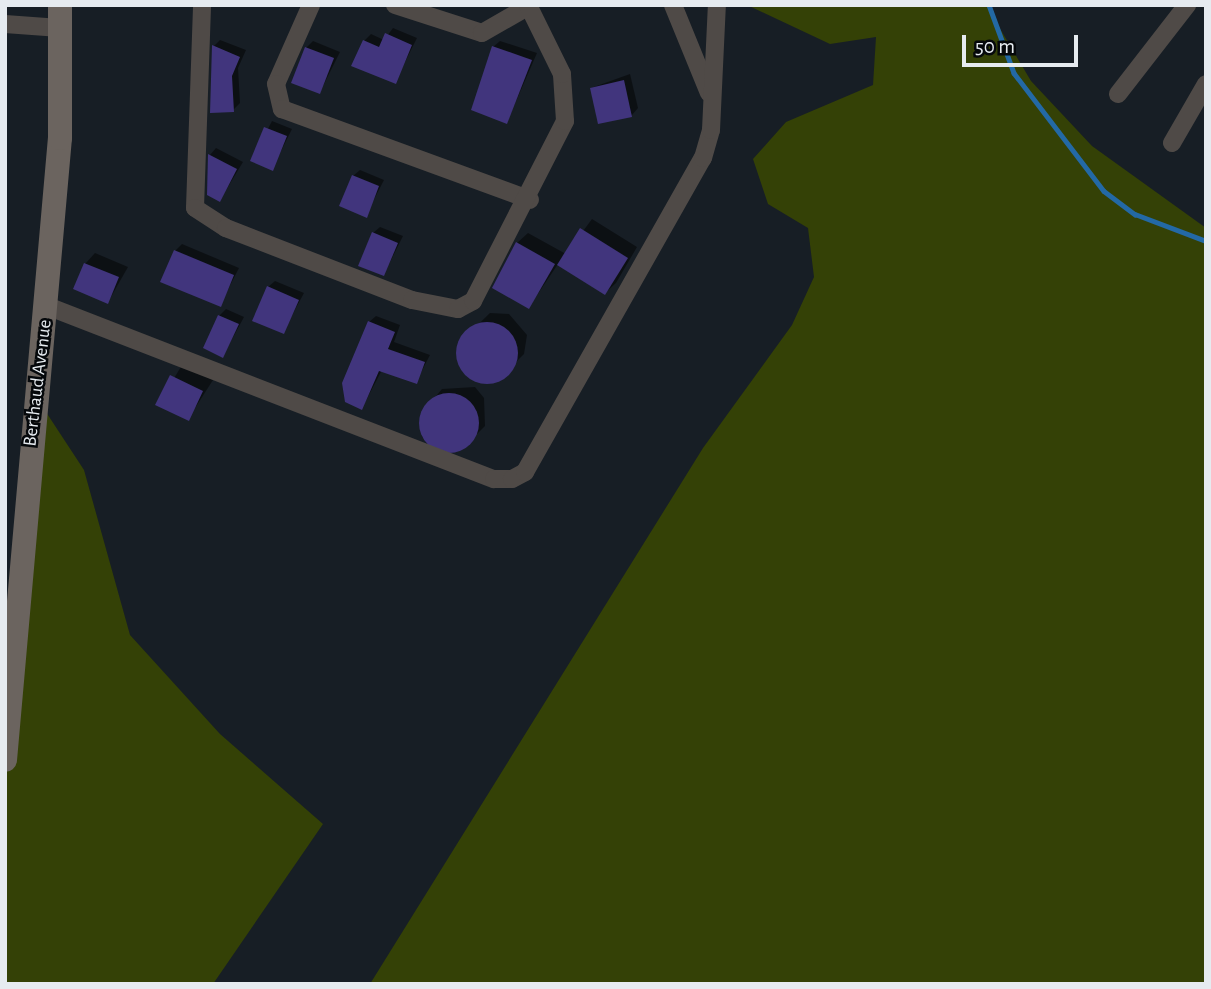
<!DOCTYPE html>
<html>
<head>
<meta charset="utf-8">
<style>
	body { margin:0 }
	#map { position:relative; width:1211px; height:989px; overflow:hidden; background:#171e25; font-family:"Alegreya Sans",sans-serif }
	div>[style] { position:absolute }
	.green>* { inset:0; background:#344106 }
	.shadow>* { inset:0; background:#0007 }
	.stream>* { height:4.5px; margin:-2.25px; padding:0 2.25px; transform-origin:2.25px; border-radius:2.25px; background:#2369a5 }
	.building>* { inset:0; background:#41357d }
	.round { border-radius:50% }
	.street>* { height:18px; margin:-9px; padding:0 9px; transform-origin:9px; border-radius:9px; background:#4f4a47 }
	.secondary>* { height:24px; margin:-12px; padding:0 12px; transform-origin:12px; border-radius:12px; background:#6b645f }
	span { translate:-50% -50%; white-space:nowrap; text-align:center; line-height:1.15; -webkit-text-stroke:5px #05080b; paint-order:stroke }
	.street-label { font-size:19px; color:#e6ebf0 }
	.frame { position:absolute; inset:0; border:7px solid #e6ebf0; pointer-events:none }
	.scale { position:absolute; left:962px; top:35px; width:116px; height:32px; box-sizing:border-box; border:4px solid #e6ebf0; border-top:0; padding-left:9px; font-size:21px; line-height:24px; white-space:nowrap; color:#e6ebf0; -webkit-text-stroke:5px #05080b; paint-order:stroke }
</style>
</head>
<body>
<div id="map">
	<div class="green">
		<div style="clip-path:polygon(747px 5px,986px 5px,1031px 81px,1092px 146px,1206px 228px,1206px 984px,370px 984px,703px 448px,792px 325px,814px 277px,808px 228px,768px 204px,753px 159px,786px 122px,873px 85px,876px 37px,830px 44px)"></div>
		<div style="clip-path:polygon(33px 407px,44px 409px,84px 470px,130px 635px,220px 734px,323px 824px,213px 984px,5px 984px,5px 784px)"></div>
	</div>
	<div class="shadow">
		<div style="clip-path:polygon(393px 28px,417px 38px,395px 82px,364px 41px,371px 34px,384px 40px)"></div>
		<div style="clip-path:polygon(220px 40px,246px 50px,238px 68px,240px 103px,233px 110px,214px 46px)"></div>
		<div style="clip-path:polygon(313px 41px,340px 52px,320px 92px,306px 48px)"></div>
		<div style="clip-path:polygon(500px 41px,537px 53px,507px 122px,493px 47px)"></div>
		<div style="clip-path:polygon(630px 74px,638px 108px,632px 115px,591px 88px)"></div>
		<div style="clip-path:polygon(272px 121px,292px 129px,272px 169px,252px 160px)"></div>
		<div style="clip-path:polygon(216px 148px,243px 162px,220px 200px,209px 194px,210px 155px)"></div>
		<div style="clip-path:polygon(360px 170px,384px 180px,366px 215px,353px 176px)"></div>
		<div style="clip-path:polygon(592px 219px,637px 247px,616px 283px,605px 293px,558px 264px,529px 307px,517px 243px,528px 233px,566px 254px)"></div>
		<div style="clip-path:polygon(380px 227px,403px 236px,384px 274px,373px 233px)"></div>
		<div style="clip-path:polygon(182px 244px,239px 268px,220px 305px,175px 251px)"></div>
		<div style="clip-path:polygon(95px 253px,128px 267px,108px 302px,85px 264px)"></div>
		<div style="clip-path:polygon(275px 281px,304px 293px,283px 332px,268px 287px)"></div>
		<div style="clip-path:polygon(226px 309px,244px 317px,223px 356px,219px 316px)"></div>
		<div style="clip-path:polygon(490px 313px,509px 314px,527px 335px,524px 354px,499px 379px,475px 381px,459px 362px,459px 343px)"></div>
		<div style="clip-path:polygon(376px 316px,400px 325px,394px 342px,430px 355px,416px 382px,382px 370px,362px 408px,369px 322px)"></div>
		<div style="clip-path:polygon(182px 365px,213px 380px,188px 419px,158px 405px)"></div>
		<div style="clip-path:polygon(475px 387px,484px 398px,485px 426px,460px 451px,422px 437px,420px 415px,442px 389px)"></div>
	</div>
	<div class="stream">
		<div style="left:989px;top:5px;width:72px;rotate:69.8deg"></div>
		<div style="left:1014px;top:73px;width:148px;rotate:52.7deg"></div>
		<div style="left:1104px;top:191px;width:39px;rotate:37deg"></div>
		<div style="left:1135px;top:214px;width:76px;rotate:20.8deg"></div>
	</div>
	<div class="building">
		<div style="clip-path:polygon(385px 33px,412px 45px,396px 84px,351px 66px,363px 40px,379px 47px)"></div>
		<div style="clip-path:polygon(212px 45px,240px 57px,232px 76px,234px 112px,210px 113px)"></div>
		<div style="clip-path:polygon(492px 46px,532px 60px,507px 124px,471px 110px)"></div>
		<div style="clip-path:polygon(305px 47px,334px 58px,320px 94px,291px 83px)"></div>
		<div style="clip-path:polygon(624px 80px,632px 117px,598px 124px,590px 88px)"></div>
		<div style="clip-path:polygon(264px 127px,287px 136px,273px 171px,250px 161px)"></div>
		<div style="clip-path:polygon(208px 154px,237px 169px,220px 202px,207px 195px)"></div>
		<div style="clip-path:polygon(352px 175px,379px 186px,367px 218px,339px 206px)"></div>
		<div style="clip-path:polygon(580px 228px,628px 258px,605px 295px,557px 265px)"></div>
		<div style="clip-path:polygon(372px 232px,398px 243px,384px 276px,358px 266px)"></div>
		<div style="clip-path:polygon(516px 242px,555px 264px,529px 309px,492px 288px)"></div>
		<div style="clip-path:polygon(174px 250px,234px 275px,221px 307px,160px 282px)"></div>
		<div style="clip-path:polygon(84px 263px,119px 277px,108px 304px,73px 289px)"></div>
		<div style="clip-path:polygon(267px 286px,299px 300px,284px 334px,252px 321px)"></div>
		<div style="clip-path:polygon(218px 315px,239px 324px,223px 358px,203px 348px)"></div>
		<div style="clip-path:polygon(368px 321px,395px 332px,388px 349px,425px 362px,417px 384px,379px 371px,362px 410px,345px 402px,342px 383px)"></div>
		<div class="round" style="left:456px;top:322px;width:62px;height:62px"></div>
		<div style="clip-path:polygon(170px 375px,203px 391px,189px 421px,155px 405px)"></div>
		<div class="round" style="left:419px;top:393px;width:60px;height:60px"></div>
	</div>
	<div class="street">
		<div style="left:311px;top:5px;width:86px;rotate:113.9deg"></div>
		<div style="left:276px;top:84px;width:26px;rotate:77deg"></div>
		<div style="left:282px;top:109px;width:264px;rotate:20.1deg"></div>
		<div style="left:395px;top:5px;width:91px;rotate:17.8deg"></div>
		<div style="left:482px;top:33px;width:54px;rotate:-29.9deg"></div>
		<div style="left:673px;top:5px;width:95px;rotate:67.8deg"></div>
		<div style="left:202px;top:7px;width:201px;rotate:92deg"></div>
		<div style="left:195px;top:208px;width:37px;rotate:33deg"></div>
		<div style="left:226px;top:228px;width:199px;rotate:21.2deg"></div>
		<div style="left:412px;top:300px;width:47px;rotate:11.1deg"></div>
		<div style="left:458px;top:309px;width:17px;rotate:-28deg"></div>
		<div style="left:473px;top:301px;width:202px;rotate:-62.9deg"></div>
		<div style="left:565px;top:121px;width:47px;rotate:-93.7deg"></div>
		<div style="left:562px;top:74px;width:77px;rotate:-116.2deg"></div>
		<div style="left:5px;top:24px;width:55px;rotate:4.2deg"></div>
		<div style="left:1118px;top:94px;width:113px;rotate:-52.2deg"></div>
		<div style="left:1172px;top:143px;width:68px;rotate:-60deg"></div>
		<div style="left:47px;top:306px;width:479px;rotate:21.2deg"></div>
		<div style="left:494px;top:479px;width:18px"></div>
		<div style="left:512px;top:479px;width:15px;rotate:-28deg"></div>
		<div style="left:525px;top:472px;width:361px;rotate:-60.5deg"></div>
		<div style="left:703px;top:158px;width:29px;rotate:-74deg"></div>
		<div style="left:711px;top:130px;width:125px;rotate:-87.3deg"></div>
	</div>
	<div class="secondary">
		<div style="left:5px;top:760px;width:624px;rotate:-84.95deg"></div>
		<div style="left:60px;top:138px;width:133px;rotate:-90deg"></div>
	</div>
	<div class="street-label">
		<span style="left:38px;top:383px;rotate:-83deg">Berthaud Avenue</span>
	</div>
	<div class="frame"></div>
	<div class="scale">50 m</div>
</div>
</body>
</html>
